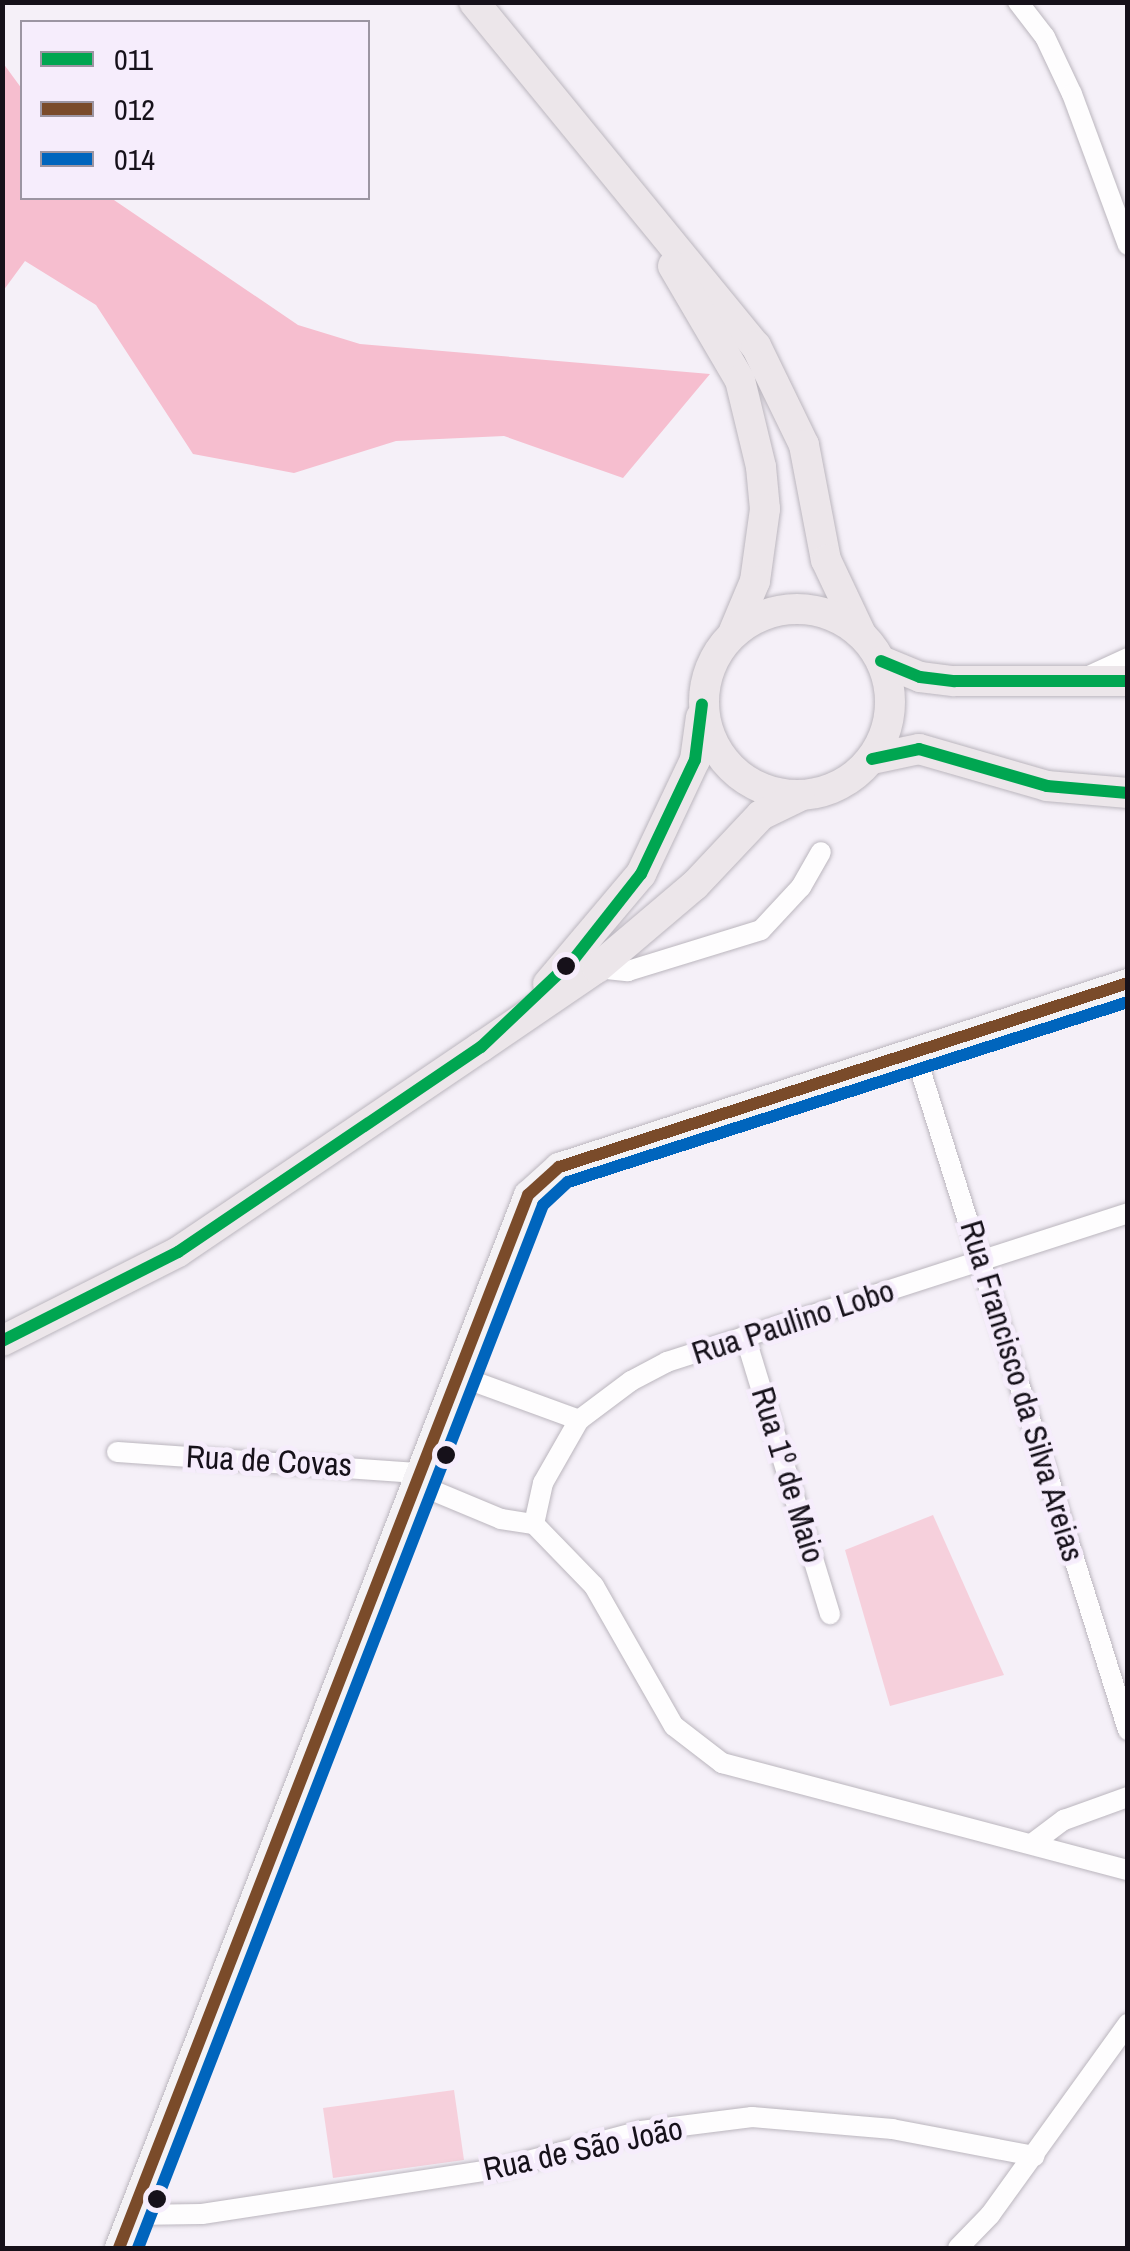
<!DOCTYPE html>
<html>
<head>
<meta charset="utf-8">
<style>
	body { margin:0 }
	#map { position:relative; width:1130px; height:2251px; overflow:hidden; background:#f5f0f8; font-family:"Archivo Narrow",sans-serif }
	div>[style] { position:absolute }
	.green>* { inset:0; background:#f6d0dc }
	.forest>* { inset:0; background:#f6becf }
	.roads { filter:drop-shadow(0 0 2px #bbb6be) drop-shadow(0 0 2px #bbb6be) }
	.minor>* { height:20px; margin:-10px; padding:0 10px; transform-origin:10px; border-radius:10px; background:#fefdfe }
	.secondary>* { height:28px; margin:-14px; padding:0 14px; transform-origin:14px; border-radius:14px; background:#f4f2f5 }
	.primary>* { height:30px; margin:-15px; padding:0 15px; transform-origin:15px; border-radius:15px; background:#ece6ea }
	.primary>.ring { margin:-15px; padding:0; box-sizing:content-box; background:none; border:30px solid #ece6ea; border-radius:50% }
	.bus-1>* { height:12px; margin:-6px; padding:0 6px; transform-origin:6px; border-radius:6px; background:#00a651 }
	.bus-2>* { height:12px; margin:-6px; padding:0 6px; transform-origin:6px; border-radius:6px; background:#7a4b2a }
	.bus-3>* { height:12px; margin:-6px; padding:0 6px; transform-origin:6px; border-radius:6px; background:#0065bd }
	.dots>* { width:28px; height:28px; translate:-50% -50%; box-sizing:border-box; border:5px solid #f6edfc; border-radius:50% }
	span { translate:-50% -50%; white-space:nowrap; text-align:center; line-height:1.15; -webkit-text-stroke:10px #f6edfc; paint-order:stroke }
	.street-label { font-size:32px; color:#16111a }
	.frame { position:absolute; inset:0; border:5px solid #16111a; pointer-events:none }
	.legend { position:absolute; left:20px; top:20px; width:350px; height:180px; box-sizing:border-box; background:#f6edfc; border:2px solid #9c95a2; margin:0; padding:12px 18px; list-style:none; font-size:30px; color:#16111a }
	.legend li { display:flex; align-items:center; gap:20px; height:50px }
	.legend b { width:50px; border:2px solid #9c95a2 }
</style>
</head>
<body>
<div id="map">
	<div class="green">
		<div style="clip-path:polygon(933px 1515px,1004px 1675px,890px 1706px,845px 1550px)"></div>
		<div style="clip-path:polygon(454px 2090px,464px 2160px,333px 2178px,323px 2108px)"></div>
	</div>
	<div class="forest">
		<div style="clip-path:polygon(3px 63px,22px 89px,22px 198px,111px 198px,298px 325px,360px 344px,710px 374px,623px 478px,504px 436px,396px 441px,294px 473px,193px 454px,96px 305px,25px 261px,3px 291px)"></div>
	</div>
	<div class="roads">
		<div class="minor">
			<div style="left:1018px;top:2px;width:44px;rotate:52.4deg"></div>
			<div style="left:1045px;top:37px;width:63px;rotate:64.7deg"></div>
			<div style="left:1072px;top:94px;width:161px;rotate:69.7deg"></div>
			<div style="left:1089px;top:676px;width:43px;rotate:-24.8deg"></div>
			<div style="left:597px;top:968px;width:31px;rotate:6deg"></div>
			<div style="left:628px;top:971px;width:139px;rotate:-17.1deg"></div>
			<div style="left:761px;top:930px;width:59px;rotate:-47.1deg"></div>
			<div style="left:801px;top:887px;width:40px;rotate:-60.3deg"></div>
			<div style="left:915px;top:1053px;width:710px;rotate:72.54deg"></div>
			<div style="left:745px;top:1336px;width:291px;rotate:73deg"></div>
			<div style="left:459px;top:1376px;width:128px;rotate:20.1deg"></div>
			<div style="left:117px;top:1452px;width:305px;rotate:4deg"></div>
			<div style="left:417px;top:1484px;width:91px;rotate:22.6deg"></div>
			<div style="left:501px;top:1519px;width:33px;rotate:9deg"></div>
			<div style="left:534px;top:1524px;width:86px;rotate:45.9deg"></div>
			<div style="left:594px;top:1586px;width:161px;rotate:60.3deg"></div>
			<div style="left:674px;top:1726px;width:61px;rotate:37.6deg"></div>
			<div style="left:722px;top:1763px;width:420px;rotate:14.8deg"></div>
			<div style="left:534px;top:1524px;width:42px;rotate:-77.6deg"></div>
			<div style="left:543px;top:1483px;width:73px;rotate:-60.3deg"></div>
			<div style="left:579px;top:1420px;width:65px;rotate:-36.9deg"></div>
			<div style="left:631px;top:1381px;width:41px;rotate:-27.8deg"></div>
			<div style="left:667px;top:1362px;width:484px;rotate:-17.9deg"></div>
			<div style="left:1033px;top:1843px;width:39px;rotate:-37deg"></div>
			<div style="left:1064px;top:1820px;width:68px;rotate:-19.8deg"></div>
			<div style="left:132px;top:2215px;width:70px;rotate:-0.8deg"></div>
			<div style="left:202px;top:2214px;width:304px;rotate:-8.7deg"></div>
			<div style="left:502px;top:2168px;width:144px;rotate:-14.9deg"></div>
			<div style="left:641px;top:2131px;width:112px;rotate:-7.2deg"></div>
			<div style="left:752px;top:2117px;width:141px;rotate:4.9deg"></div>
			<div style="left:892px;top:2129px;width:145px;rotate:10.8deg"></div>
			<div style="left:958px;top:2248px;width:46px;rotate:-45.9deg"></div>
			<div style="left:990px;top:2215px;width:236px;rotate:-54.2deg"></div>
		</div>
		<div class="secondary">
			<div style="left:119px;top:2248px;width:1130px;rotate:-68.77deg"></div>
			<div style="left:528px;top:1195px;width:42px;rotate:-42.1deg"></div>
			<div style="left:559px;top:1167px;width:598px;rotate:-17.92deg"></div>
		</div>
		<div class="primary">
			<div style="left:474px;top:2px;width:445px;rotate:50.7deg"></div>
			<div style="left:756px;top:346px;width:110px;rotate:64.1deg"></div>
			<div style="left:804px;top:445px;width:117px;rotate:79.2deg"></div>
			<div style="left:826px;top:560px;width:82px;rotate:64.7deg"></div>
			<div style="left:673px;top:266px;width:132px;rotate:59.6deg"></div>
			<div style="left:740px;top:380px;width:89px;rotate:76.4deg"></div>
			<div style="left:761px;top:467px;width:42px;rotate:84.6deg"></div>
			<div style="left:765px;top:509px;width:73px;rotate:97.9deg"></div>
			<div style="left:755px;top:581px;width:54px;rotate:112.8deg"></div>
			<div class="ring" style="left:704px;top:609px;width:156px;height:156px"></div>
			<div style="left:881px;top:661px;width:42px;rotate:22.3deg"></div>
			<div style="left:920px;top:677px;width:35px;rotate:7deg"></div>
			<div style="left:955px;top:681px;width:173px"></div>
			<div style="left:872px;top:759px;width:48px;rotate:-12deg"></div>
			<div style="left:919px;top:749px;width:133px;rotate:16.1deg"></div>
			<div style="left:1047px;top:786px;width:81px;rotate:4.9deg"></div>
			<div style="left:548px;top:984px;width:144px;rotate:-49.8deg"></div>
			<div style="left:641px;top:874px;width:126px;rotate:-64.7deg"></div>
			<div style="left:695px;top:760px;width:43px;rotate:-82.1deg"></div>
			<div style="left:2px;top:1341px;width:197px;rotate:-26.8deg"></div>
			<div style="left:178px;top:1252px;width:366px;rotate:-34.1deg"></div>
			<div style="left:481px;top:1047px;width:140px;rotate:-34.3deg"></div>
			<div style="left:597px;top:968px;width:128px;rotate:-40.3deg"></div>
			<div style="left:695px;top:885px;width:96px;rotate:-46.7deg"></div>
			<div style="left:761px;top:815px;width:43px;rotate:-26deg"></div>
		</div>
	</div>
	<div class="bus-1">
		<div style="left:881px;top:661px;width:42px;rotate:22.3deg"></div>
		<div style="left:920px;top:677px;width:35px;rotate:7deg"></div>
		<div style="left:955px;top:681px;width:173px"></div>
		<div style="left:872px;top:759px;width:48px;rotate:-12deg"></div>
		<div style="left:919px;top:749px;width:133px;rotate:16.1deg"></div>
		<div style="left:1047px;top:786px;width:81px;rotate:4.9deg"></div>
		<div style="left:2px;top:1341px;width:197px;rotate:-26.8deg"></div>
		<div style="left:178px;top:1252px;width:366px;rotate:-34.1deg"></div>
		<div style="left:481px;top:1047px;width:128px;rotate:-43.4deg"></div>
		<div style="left:574px;top:959px;width:108px;rotate:-51.8deg"></div>
		<div style="left:641px;top:874px;width:126px;rotate:-64.7deg"></div>
		<div style="left:695px;top:760px;width:56px;rotate:-82.9deg"></div>
	</div>
	<div class="bus-2">
		<div style="left:119px;top:2248px;width:1130px;rotate:-68.77deg"></div>
		<div style="left:528px;top:1195px;width:42px;rotate:-42.1deg"></div>
		<div style="left:559px;top:1167px;width:598px;rotate:-17.92deg"></div>
	</div>
	<div class="bus-3">
		<div style="left:138px;top:2248px;width:1119px;rotate:-68.78deg"></div>
		<div style="left:543px;top:1205px;width:34px;rotate:-43deg"></div>
		<div style="left:568px;top:1182px;width:588px;rotate:-17.82deg"></div>
	</div>
	<div class="dots">
		<div style="left:566px;top:966px;background:#16111a"></div>
		<div style="left:446px;top:1455px;background:#16111a"></div>
		<div style="left:157px;top:2199px;background:#16111a"></div>
	</div>
	<div class="street-label">
		<span style="left:793px;top:1322px;rotate:-18deg">Rua Paulino Lobo</span>
		<span style="left:1022px;top:1391px;rotate:73deg">Rua Francisco da Silva Areias</span>
		<span style="left:269px;top:1461px;rotate:3deg">Rua de Covas</span>
		<span style="left:788px;top:1475px;rotate:73deg">Rua 1º de Maio</span>
		<span style="left:583px;top:2149px;rotate:-12deg">Rua de São João</span>
	</div>
	<div class="frame"></div>
	<ul class="legend">
	<li><b style="height:12px;background:#00a651"></b>011</li>
	<li><b style="height:12px;background:#7a4b2a"></b>012</li>
	<li><b style="height:12px;background:#0065bd"></b>014</li>
	</ul>
</div>
</body>
</html>
